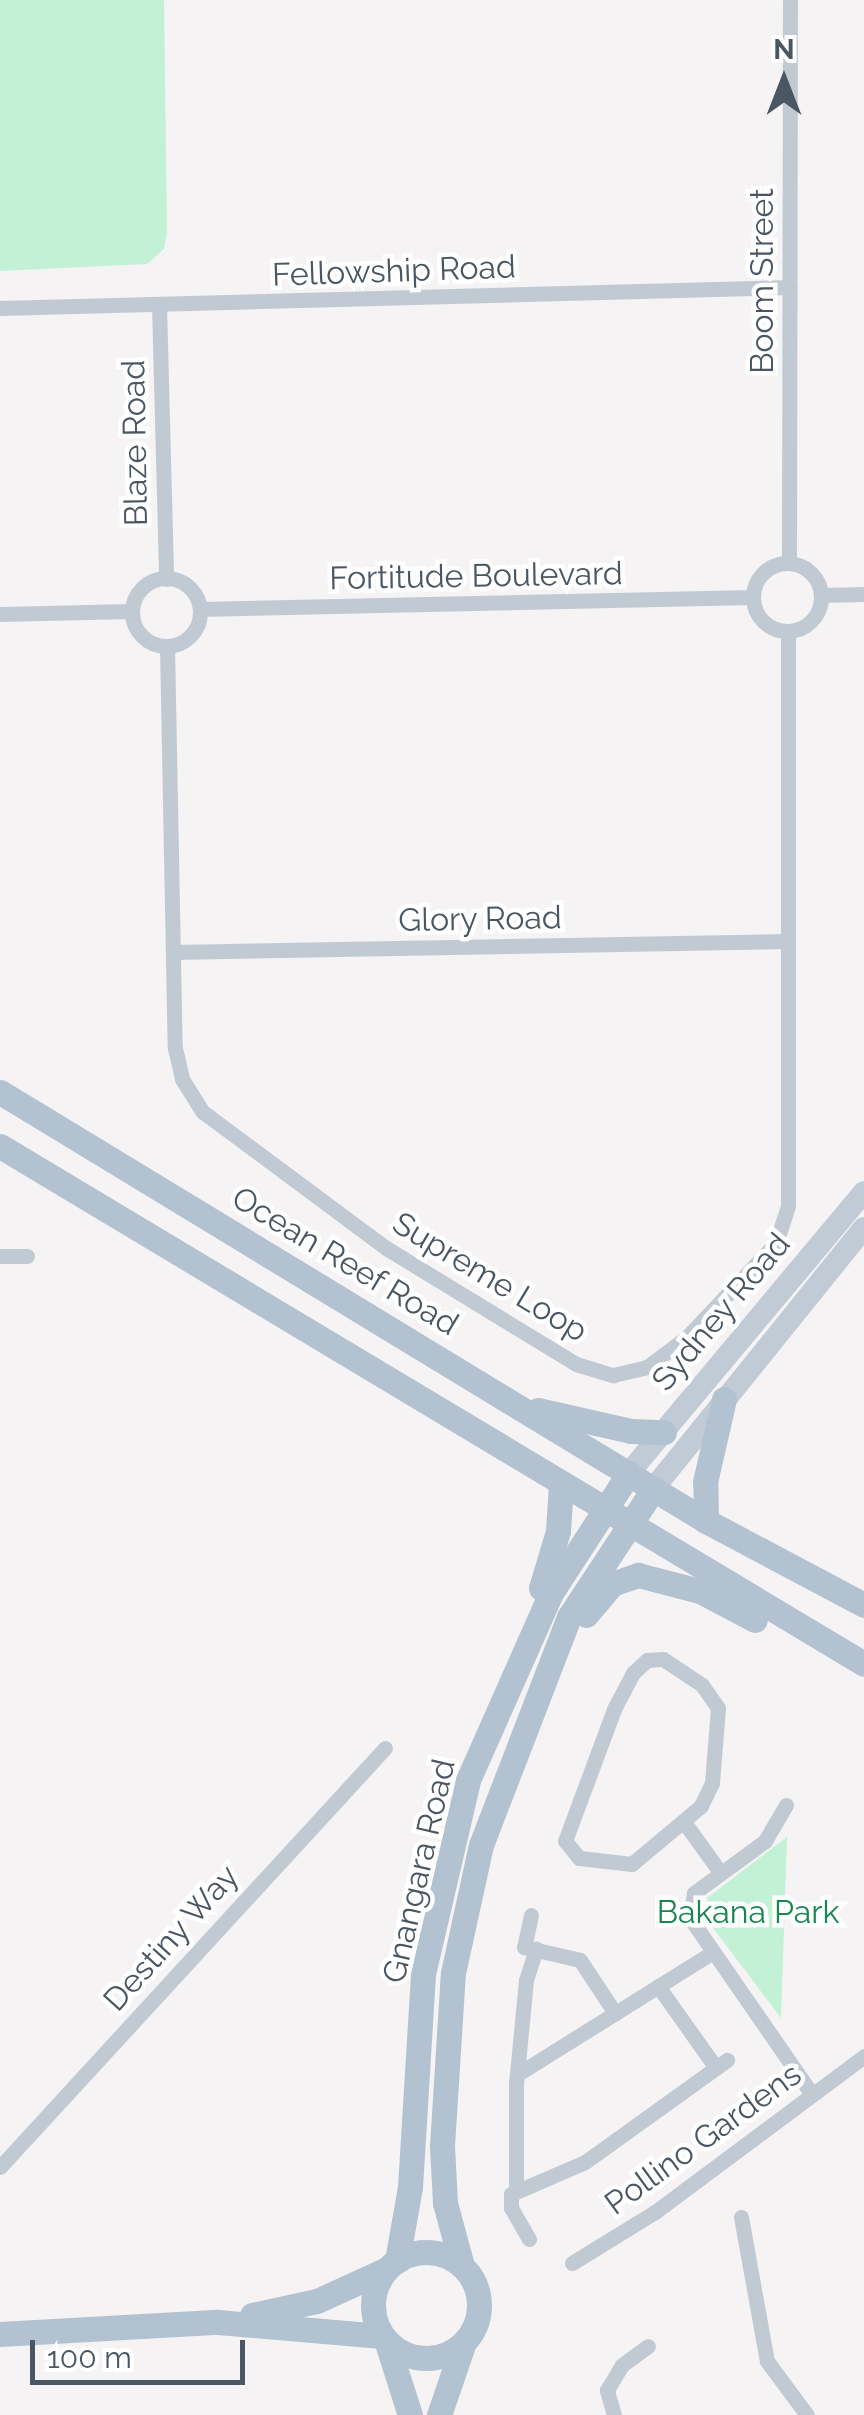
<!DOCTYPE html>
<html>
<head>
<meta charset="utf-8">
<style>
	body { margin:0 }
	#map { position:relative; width:864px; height:2415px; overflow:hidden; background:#f5f3f3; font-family:Raleway,sans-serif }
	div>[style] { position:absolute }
	.green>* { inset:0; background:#c3f1d5 }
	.street>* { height:15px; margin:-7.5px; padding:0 7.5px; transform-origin:7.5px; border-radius:7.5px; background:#c1cad2 }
	.street>.ring { margin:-7.5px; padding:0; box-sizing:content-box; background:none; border:15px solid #c1cad2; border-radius:50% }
	.secondary>* { height:22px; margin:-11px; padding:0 11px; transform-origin:11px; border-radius:11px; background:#c1cbd6 }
	.primary>* { height:25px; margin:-12.5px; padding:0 12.5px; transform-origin:12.5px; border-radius:12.5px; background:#b3c2d1 }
	.primary>.ring { margin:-12.5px; padding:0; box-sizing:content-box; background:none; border:25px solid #b3c2d1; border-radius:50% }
	span { translate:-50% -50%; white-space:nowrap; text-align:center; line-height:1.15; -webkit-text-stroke:9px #fff; paint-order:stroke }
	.street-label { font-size:32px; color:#4a5661 }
	.park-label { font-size:32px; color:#17864f }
	.north { position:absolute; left:734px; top:30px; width:100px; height:100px; -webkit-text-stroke:8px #fff; paint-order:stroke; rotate:0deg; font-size:28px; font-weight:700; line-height:40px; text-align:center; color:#4a5661 }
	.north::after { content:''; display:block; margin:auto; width:35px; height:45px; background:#4a5661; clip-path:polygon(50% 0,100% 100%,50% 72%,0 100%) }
	.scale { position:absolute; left:30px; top:2340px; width:215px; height:45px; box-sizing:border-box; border:5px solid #4a5661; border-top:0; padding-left:12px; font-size:30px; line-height:35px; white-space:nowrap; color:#4a5661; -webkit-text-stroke:8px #fff; paint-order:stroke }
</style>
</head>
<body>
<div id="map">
	<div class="green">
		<div style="clip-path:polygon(0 0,164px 0,167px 233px,164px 249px,147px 264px,0 271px)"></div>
		<div style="clip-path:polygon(787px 1837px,781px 2018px,710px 1924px,707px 1898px)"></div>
	</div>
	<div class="street">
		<div style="left:159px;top:305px;width:274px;rotate:88.5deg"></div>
		<div style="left:0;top:308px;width:790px;rotate:-1.52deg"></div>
		<div style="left:789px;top:563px;width:563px;rotate:-89.9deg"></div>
		<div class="ring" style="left:753px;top:563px;width:53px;height:53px"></div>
		<div class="ring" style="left:132px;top:578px;width:53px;height:53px"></div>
		<div style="left:821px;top:595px;width:43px;rotate:-1.3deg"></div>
		<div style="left:200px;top:609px;width:553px;rotate:-1.24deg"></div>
		<div style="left:0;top:614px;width:132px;rotate:-1.3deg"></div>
		<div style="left:167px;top:646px;width:402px;rotate:88.9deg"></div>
		<div style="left:175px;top:1048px;width:32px;rotate:77deg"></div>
		<div style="left:182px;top:1079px;width:39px;rotate:58deg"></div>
		<div style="left:203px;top:1112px;width:228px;rotate:36.6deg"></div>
		<div style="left:386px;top:1248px;width:223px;rotate:31.4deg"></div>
		<div style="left:576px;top:1364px;width:39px;rotate:17deg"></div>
		<div style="left:613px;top:1375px;width:35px;rotate:-13deg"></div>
		<div style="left:647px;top:1367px;width:50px;rotate:-36.9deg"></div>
		<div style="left:687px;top:1337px;width:129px;rotate:-46.6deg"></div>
		<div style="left:776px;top:1243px;width:39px;rotate:-72deg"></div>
		<div style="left:788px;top:1206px;width:575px;rotate:-90deg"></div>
		<div style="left:173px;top:952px;width:615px;rotate:-1.02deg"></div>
		<div style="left:0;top:1256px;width:27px"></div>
		<div style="left:663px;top:1659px;width:47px;rotate:33.7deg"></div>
		<div style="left:702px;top:1685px;width:28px;rotate:55deg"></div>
		<div style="left:718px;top:1708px;width:75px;rotate:94.6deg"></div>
		<div style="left:712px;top:1783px;width:25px;rotate:116deg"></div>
		<div style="left:701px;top:1806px;width:90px;rotate:140deg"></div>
		<div style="left:632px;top:1864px;width:53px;rotate:-173.5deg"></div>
		<div style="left:579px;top:1858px;width:22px;rotate:-129deg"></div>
		<div style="left:565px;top:1841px;width:141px;rotate:-69.6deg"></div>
		<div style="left:614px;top:1709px;width:41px;rotate:-62.2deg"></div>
		<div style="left:633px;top:1673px;width:19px;rotate:-43deg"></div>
		<div style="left:647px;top:1660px;width:16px;rotate:-4deg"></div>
		<div style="left:786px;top:1805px;width:42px;rotate:120.3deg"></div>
		<div style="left:765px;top:1841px;width:88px;rotate:143.8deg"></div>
		<div style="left:694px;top:1893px;width:25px;rotate:99deg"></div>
		<div style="left:690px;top:1918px;width:214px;rotate:55.3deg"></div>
		<div style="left:684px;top:1822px;width:62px;rotate:54.2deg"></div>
		<div style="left:531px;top:1915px;width:33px;rotate:102deg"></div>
		<div style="left:524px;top:1947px;width:57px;rotate:13.1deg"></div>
		<div style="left:580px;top:1960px;width:64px;rotate:56.6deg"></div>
		<div style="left:658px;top:1986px;width:100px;rotate:54.7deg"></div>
		<div style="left:521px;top:2072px;width:226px;rotate:-32deg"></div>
		<div style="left:0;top:2167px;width:569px;rotate:-47.42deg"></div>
		<div style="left:516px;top:2191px;width:107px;rotate:-90deg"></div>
		<div style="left:516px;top:2084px;width:104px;rotate:-84.5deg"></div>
		<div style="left:526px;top:1980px;width:33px;rotate:-72deg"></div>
		<div style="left:741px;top:2217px;width:146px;rotate:79.8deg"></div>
		<div style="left:767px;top:2361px;width:67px;rotate:53.5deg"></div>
		<div style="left:529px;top:2239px;width:36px;rotate:-120deg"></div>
		<div style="left:511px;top:2208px;width:14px;rotate:-90deg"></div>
		<div style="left:511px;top:2194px;width:81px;rotate:-23.4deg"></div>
		<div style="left:585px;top:2162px;width:175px;rotate:-35.7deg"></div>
		<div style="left:572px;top:2263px;width:97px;rotate:-31.6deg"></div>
		<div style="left:655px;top:2212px;width:261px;rotate:-36.7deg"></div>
		<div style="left:614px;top:2415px;width:26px;rotate:-106deg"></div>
		<div style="left:607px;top:2390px;width:29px;rotate:-59deg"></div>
		<div style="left:622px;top:2365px;width:32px;rotate:-36deg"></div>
	</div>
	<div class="secondary">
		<div style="left:629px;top:1473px;width:366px;rotate:-50.1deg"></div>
		<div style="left:654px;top:1488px;width:334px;rotate:-51.1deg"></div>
	</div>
	<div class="primary">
		<div style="left:0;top:1092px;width:826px;rotate:31.28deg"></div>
		<div style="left:706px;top:1521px;width:179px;rotate:28deg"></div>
		<div style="left:0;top:1146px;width:1007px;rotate:30.94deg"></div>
		<div style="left:538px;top:1410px;width:95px;rotate:12.7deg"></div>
		<div style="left:631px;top:1431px;width:33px;rotate:2deg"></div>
		<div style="left:706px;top:1521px;width:39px;rotate:-91deg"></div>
		<div style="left:705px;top:1482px;width:85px;rotate:-77.1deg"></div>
		<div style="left:541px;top:1588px;width:59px;rotate:-73.4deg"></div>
		<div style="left:558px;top:1531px;width:46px;rotate:-86.3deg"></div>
		<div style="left:586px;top:1615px;width:40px;rotate:-50deg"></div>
		<div style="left:612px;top:1584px;width:28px;rotate:-19deg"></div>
		<div style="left:638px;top:1575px;width:64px;rotate:14.5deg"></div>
		<div style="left:700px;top:1591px;width:62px;rotate:27.8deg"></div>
		<div class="ring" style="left:373px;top:2252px;width:81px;height:81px"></div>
		<div style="left:397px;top:2261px;width:75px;rotate:-80deg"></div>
		<div style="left:410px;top:2187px;width:213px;rotate:-86.5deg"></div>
		<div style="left:423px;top:1974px;width:199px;rotate:-76.9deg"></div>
		<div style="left:468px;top:1780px;width:205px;rotate:-66.1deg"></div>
		<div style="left:551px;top:1593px;width:143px;rotate:-57deg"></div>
		<div style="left:462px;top:2266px;width:65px;rotate:-105.1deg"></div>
		<div style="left:445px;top:2203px;width:57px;rotate:-93deg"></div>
		<div style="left:442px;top:2146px;width:173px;rotate:-86.4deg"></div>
		<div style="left:453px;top:1973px;width:131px;rotate:-77.7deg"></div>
		<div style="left:481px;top:1845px;width:244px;rotate:-68.9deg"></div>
		<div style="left:569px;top:1617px;width:154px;rotate:-56.6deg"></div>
		<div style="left:252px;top:2315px;width:66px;rotate:-12.2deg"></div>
		<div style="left:317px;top:2301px;width:75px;rotate:-24.5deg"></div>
		<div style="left:0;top:2334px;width:218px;rotate:-3.2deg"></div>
		<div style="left:218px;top:2322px;width:164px;rotate:4.9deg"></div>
		<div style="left:387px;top:2343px;width:76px;rotate:72.3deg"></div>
		<div style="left:439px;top:2415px;width:77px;rotate:-71.1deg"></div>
	</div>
	<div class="street-label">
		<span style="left:394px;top:271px;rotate:-2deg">Fellowship Road</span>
		<span style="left:762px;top:281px;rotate:-90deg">Boom Street</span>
		<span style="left:135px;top:443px;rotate:-91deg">Blaze Road</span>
		<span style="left:476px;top:576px;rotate:-1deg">Fortitude Boulevard</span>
		<span style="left:480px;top:919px;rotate:-1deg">Glory Road</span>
		<span style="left:345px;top:1261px;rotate:31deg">Ocean Reef Road</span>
		<span style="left:490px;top:1277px;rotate:31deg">Supreme Loop</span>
		<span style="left:721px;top:1312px;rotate:-50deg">Sydney Road</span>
		<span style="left:419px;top:1871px;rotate:-77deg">Gnangara Road</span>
		<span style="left:171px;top:1938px;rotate:-48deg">Destiny Way</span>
		<span style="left:703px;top:2139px;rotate:-36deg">Pollino Gardens</span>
	</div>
	<div class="park-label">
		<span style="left:748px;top:1912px">Bakana Park</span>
	</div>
	<div class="north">N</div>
	<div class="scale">100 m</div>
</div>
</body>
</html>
